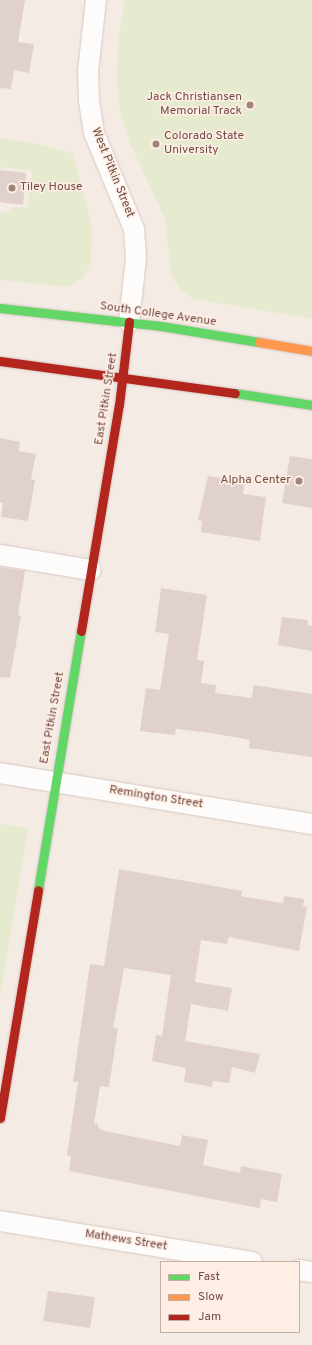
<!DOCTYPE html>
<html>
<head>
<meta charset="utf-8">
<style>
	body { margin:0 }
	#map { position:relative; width:312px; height:1345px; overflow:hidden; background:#f5ebe5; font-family:Overpass,sans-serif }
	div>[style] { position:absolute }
	.green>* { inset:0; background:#e6eacf }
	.building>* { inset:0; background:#e1d1cd }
	.roads { filter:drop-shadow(0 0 1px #d6c8c3) drop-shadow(0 0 1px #d6c8c3) }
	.street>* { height:20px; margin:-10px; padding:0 10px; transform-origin:10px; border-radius:10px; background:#fefcfb }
	.fast>* { height:9px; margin:-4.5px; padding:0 4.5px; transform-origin:4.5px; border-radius:4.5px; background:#63d668 }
	.slow>* { height:9px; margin:-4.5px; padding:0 4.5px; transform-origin:4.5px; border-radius:4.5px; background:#ff974d }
	.jam>* { height:9px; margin:-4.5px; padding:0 4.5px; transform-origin:4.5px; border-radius:4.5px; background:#b3261e }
	.dots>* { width:11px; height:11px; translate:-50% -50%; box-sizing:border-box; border:2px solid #ffeee4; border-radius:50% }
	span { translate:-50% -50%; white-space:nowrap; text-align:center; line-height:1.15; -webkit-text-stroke:3px #ffeee4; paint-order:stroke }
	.poi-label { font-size:12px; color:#714c47 }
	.right { translate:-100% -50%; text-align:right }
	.left { translate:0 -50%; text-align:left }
	.street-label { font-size:12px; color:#714c47 }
	.legend { position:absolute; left:160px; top:1261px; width:140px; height:72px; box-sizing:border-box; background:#ffeee4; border:1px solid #c6ada5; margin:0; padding:5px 7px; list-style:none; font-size:12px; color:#714c47 }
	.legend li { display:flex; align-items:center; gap:8px; height:20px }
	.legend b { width:20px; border:1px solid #c6ada5 }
</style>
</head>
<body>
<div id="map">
	<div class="green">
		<div style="clip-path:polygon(125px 0,312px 0,312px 319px,195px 299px,181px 291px,171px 273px,165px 219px,129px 141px,120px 114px,117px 81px,118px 43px)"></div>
		<div style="clip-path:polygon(0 138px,44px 145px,73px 154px,92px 226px,91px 263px,83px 278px,67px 287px,0 280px,0 212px,7px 213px,12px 207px,27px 207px,32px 171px,0 167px)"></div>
		<div style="clip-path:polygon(0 807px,0 824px,28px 828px,0 999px)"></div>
	</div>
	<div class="building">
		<div style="clip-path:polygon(0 0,25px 0,18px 42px,34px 44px,29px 73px,14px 70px,11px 89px,0 88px)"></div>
		<div style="clip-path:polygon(0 170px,26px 173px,23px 205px,0 202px)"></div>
		<div style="clip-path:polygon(0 438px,20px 442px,19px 451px,36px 454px,31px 479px,35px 480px,28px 521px,1px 517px,3px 503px,0 502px)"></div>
		<div style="clip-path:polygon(290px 456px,312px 459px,312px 508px,282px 503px)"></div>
		<div style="clip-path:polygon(208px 476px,245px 481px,243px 494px,266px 497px,260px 541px,201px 532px,202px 521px,198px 520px)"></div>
		<div style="clip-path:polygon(0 567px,25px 571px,18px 615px,21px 616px,10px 678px,0 677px)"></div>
		<div style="clip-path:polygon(161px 588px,207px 595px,197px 660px,204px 661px,201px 683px,216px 685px,215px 693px,252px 698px,254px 685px,312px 694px,312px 757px,249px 748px,250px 740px,211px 733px,176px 729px,175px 735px,140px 731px,146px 688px,160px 690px,169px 634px,155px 632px)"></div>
		<div style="clip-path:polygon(282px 617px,308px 620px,307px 625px,312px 626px,312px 651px,278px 645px)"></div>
		<div style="clip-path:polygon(119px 869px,242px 891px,241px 896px,245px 897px,283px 903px,284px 896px,304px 899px,303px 906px,307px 907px,299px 951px,229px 937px,227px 944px,201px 940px,195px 982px,232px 988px,228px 1011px,191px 1004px,185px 1041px,260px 1054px,255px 1073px,232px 1067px,229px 1083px,213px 1081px,212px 1087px,184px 1082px,186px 1068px,152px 1061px,156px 1035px,162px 1036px,171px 975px,124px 968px,113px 1028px,118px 1028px,109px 1087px,100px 1086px,94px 1123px,98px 1124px,98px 1128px,105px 1131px,180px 1146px,182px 1135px,208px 1140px,203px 1165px,240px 1173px,241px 1166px,282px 1174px,277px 1202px,261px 1199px,260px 1208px,248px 1206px,69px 1171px,71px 1156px,67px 1155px,78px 1082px,73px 1082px,90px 964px,104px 966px)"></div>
		<div style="clip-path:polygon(48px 1291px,95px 1297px,90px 1328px,43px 1321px)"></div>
	</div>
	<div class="roads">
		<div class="street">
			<div style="left:96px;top:0;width:71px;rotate:96.4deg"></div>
			<div style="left:88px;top:71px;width:30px;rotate:88deg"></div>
			<div style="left:89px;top:101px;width:32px;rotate:81deg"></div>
			<div style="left:94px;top:133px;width:104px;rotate:67.4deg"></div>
			<div style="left:134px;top:229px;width:29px;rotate:86deg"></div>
			<div style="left:136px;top:258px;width:64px;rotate:96.2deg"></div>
			<div style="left:0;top:555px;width:92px;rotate:9.4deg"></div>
			<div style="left:0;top:773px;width:316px;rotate:9.3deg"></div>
			<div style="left:0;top:1221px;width:255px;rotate:9.2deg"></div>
			<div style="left:299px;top:1270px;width:13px;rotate:9deg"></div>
		</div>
		<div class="fast">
			<div style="left:0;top:308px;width:162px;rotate:6.4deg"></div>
			<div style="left:161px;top:326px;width:99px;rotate:9.3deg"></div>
			<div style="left:235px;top:393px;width:78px;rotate:8.9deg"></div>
			<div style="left:38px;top:890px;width:263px;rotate:-80.6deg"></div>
		</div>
		<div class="slow">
			<div style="left:259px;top:342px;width:54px;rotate:9.6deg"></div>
		</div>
		<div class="jam">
			<div style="left:0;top:361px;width:237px;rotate:7.8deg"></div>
			<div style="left:81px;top:631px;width:229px;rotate:-80.5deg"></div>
			<div style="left:119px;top:405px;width:84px;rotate:-83.1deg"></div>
			<div style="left:0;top:1118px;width:231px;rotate:-80.5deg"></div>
		</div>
	</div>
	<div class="dots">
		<div style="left:250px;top:105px;background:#9f847e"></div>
		<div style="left:156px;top:144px;background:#9f847e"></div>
		<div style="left:12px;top:188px;background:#9f847e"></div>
		<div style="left:299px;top:481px;background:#9f847e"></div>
	</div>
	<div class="poi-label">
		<span class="right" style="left:242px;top:105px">Jack Christiansen<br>Memorial Track</span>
		<span class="left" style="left:164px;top:144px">Colorado State<br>University</span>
		<span class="left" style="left:20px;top:188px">Tiley House</span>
		<span class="right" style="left:291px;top:481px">Alpha Center</span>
	</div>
	<div class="street-label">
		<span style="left:112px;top:173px;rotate:68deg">West Pitkin Street</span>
		<span style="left:158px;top:315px;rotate:8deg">South College Avenue</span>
		<span style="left:107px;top:399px;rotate:-81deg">East Pitkin Street</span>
		<span style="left:53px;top:718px;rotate:-80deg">East Pitkin Street</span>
		<span style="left:156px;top:798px;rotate:9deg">Remington Street</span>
		<span style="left:126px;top:1241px;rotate:9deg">Mathews Street</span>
	</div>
	<ul class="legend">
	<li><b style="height:5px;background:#63d668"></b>Fast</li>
	<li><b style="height:5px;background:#ff974d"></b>Slow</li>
	<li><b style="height:5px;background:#b3261e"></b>Jam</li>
	</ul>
</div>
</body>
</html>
